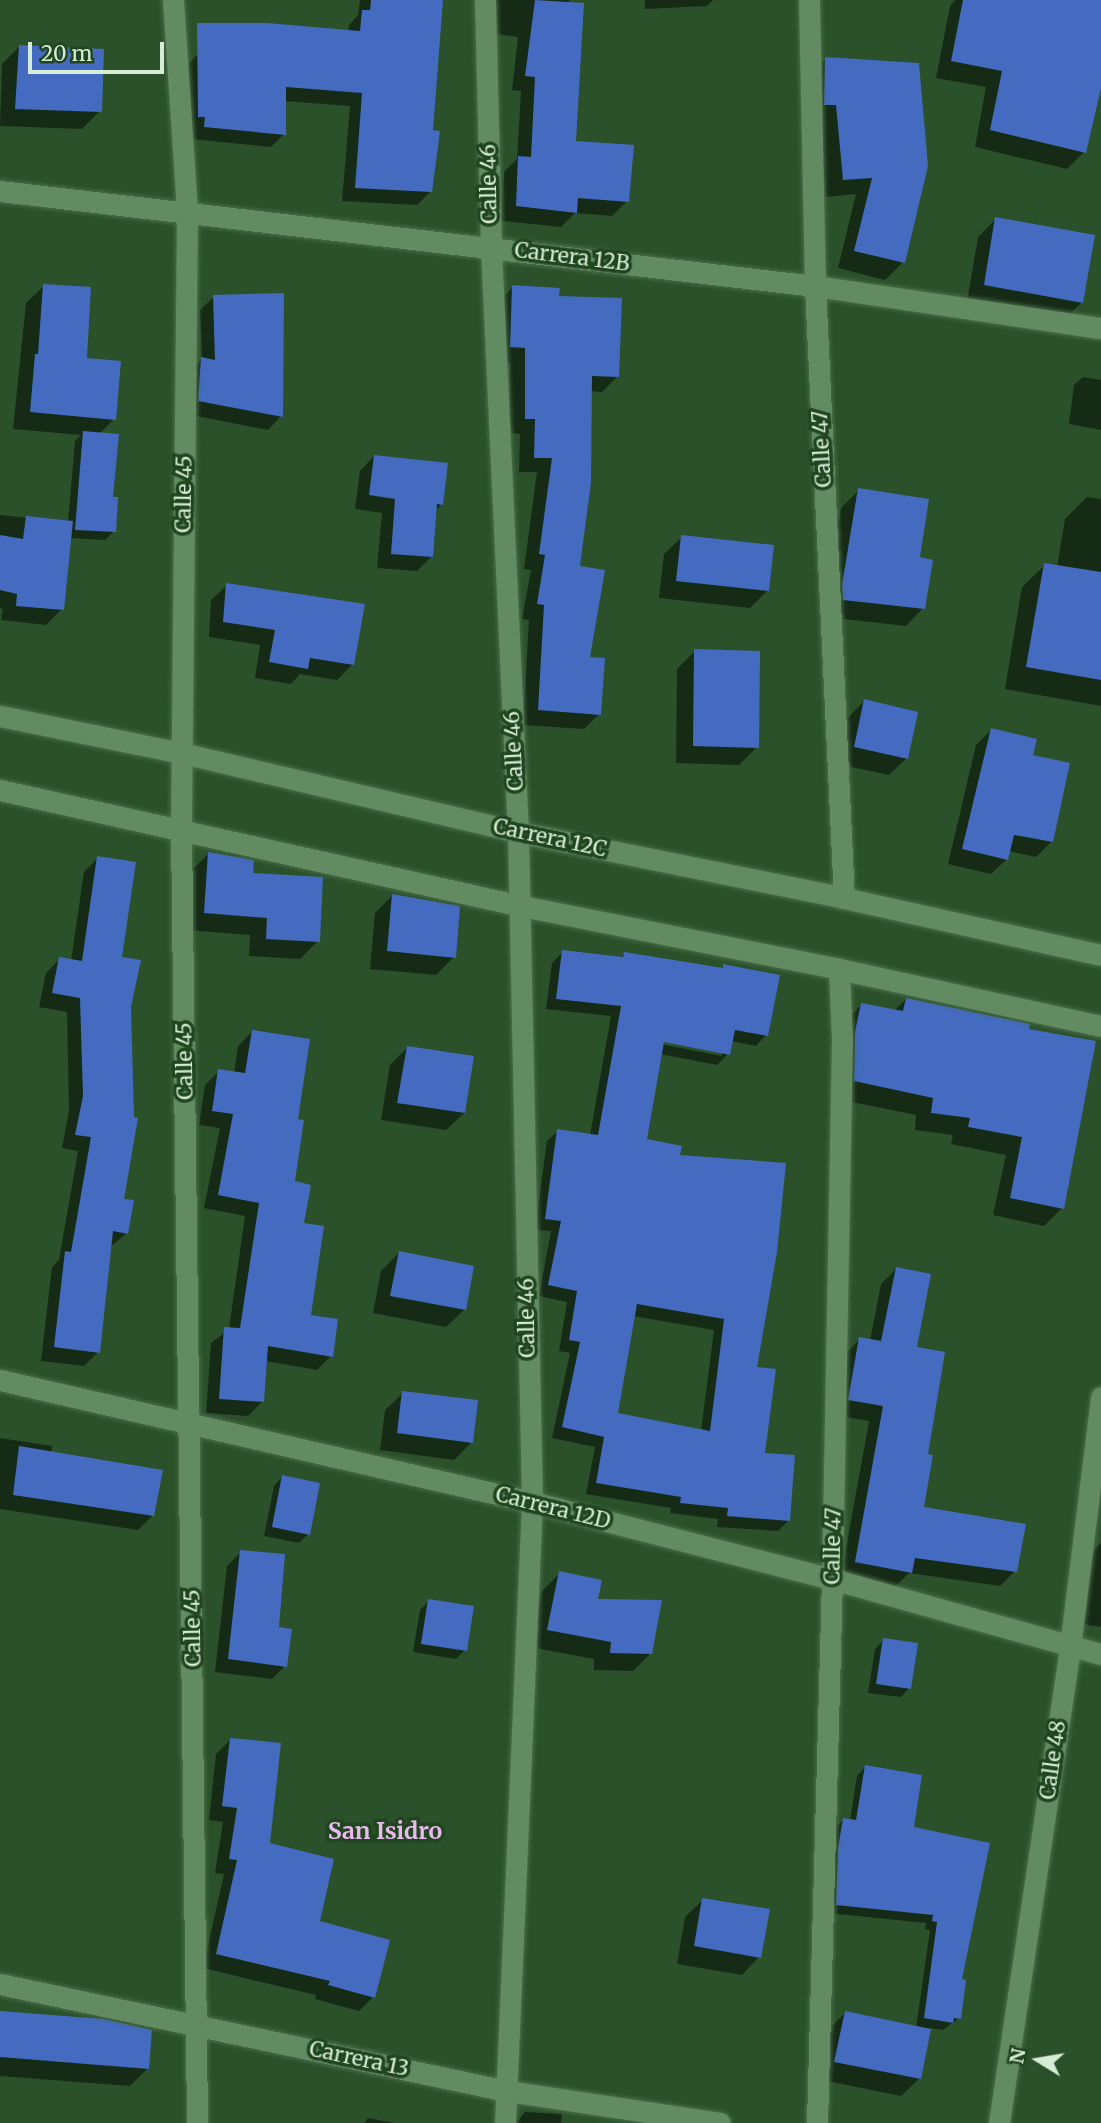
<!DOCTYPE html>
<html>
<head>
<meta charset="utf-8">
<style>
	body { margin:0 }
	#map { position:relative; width:1101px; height:2123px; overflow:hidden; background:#2a512a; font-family:Merriweather,serif }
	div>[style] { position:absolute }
	.shadow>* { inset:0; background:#0007 }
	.building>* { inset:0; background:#446bc0 }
	.roads { filter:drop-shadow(0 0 2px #4b6d4b) drop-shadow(0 0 2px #4b6d4b) }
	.minor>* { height:21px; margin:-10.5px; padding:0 10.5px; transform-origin:10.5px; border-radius:10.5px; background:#628b61 }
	span { translate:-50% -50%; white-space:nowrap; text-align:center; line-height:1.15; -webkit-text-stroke:7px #204620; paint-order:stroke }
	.street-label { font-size:21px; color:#d6ecd4 }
	.neighbourhood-label { font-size:23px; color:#ecb6f1; font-weight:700 }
	.north { position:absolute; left:1003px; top:2025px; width:70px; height:70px; -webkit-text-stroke:5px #204620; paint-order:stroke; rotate:281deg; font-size:19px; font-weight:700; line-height:28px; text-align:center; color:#d6ecd4 }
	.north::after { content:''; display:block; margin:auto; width:24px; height:32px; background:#d6ecd4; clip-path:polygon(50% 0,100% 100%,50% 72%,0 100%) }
	.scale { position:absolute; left:28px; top:42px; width:136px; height:32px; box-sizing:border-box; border:4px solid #d6ecd4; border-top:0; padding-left:9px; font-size:21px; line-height:24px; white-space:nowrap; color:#d6ecd4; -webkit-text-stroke:5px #204620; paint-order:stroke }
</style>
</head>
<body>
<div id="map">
	<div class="shadow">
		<div style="clip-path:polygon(360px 0,433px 0,430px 192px,417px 205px,342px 201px,350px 106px,284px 101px,284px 134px,271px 147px,191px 139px,192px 130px,185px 130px,185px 68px,198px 54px,348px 32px,349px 25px,358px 15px)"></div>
		<div style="clip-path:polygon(494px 0,569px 0,574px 142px,627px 201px,612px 216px,575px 213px,561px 227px,502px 221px,504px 172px,517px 159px,521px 91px,512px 90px,518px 37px,490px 33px)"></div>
		<div style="clip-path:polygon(645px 0,713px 0,707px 6px,645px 9px)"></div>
		<div style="clip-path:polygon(955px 0,1101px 0,1101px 48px,1084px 152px,1067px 169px,975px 147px,986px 87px,936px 78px,950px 6px)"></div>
		<div style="clip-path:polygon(19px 47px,100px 111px,82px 129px,0 126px,2px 64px)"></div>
		<div style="clip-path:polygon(826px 59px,918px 65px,903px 262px,885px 280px,838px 268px,856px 194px,826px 197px,819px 122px,808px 77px)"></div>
		<div style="clip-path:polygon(996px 219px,1082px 302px,1064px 320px,967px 302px,978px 237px)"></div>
		<div style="clip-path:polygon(44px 286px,114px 419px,99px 434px,114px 531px,105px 540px,70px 538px,62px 609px,46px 625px,1px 620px,3px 609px,0 608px,0 515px,68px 522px,75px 441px,81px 435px,13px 429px,26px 303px)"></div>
		<div style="clip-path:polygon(513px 287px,557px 297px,618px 376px,602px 392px,590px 391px,578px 567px,588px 658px,599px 714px,584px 729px,523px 725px,529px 620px,522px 619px,531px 570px,524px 569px,537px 472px,519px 472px,520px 434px,510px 433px,510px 363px,495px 362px,497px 303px)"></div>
		<div style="clip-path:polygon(214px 297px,281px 416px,268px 430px,186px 414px,188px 372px,202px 359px,200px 310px)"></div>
		<div style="clip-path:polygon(1083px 377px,1101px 380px,1101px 430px,1069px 424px,1074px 385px)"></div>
		<div style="clip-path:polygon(374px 456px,442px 504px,435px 511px,431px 557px,417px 571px,377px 568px,382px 513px,355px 509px,360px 471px)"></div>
		<div style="clip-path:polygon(859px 490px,923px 608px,906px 626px,826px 617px,825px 604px,841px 508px)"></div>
		<div style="clip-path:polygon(1087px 497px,1101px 499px,1101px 706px,1005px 689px,1022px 587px,1045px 565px,1057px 567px,1065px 519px)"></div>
		<div style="clip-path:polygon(682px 537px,767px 591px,750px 608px,659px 598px,664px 554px)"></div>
		<div style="clip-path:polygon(227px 585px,353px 664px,337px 680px,300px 674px,291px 684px,255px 678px,260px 645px,209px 637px,211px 600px)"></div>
		<div style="clip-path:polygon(695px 651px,757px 747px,739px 765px,676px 763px,677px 669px)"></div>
		<div style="clip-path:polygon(864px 701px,907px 758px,889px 775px,837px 764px,847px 719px)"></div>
		<div style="clip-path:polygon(991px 730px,1031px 756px,1052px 841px,1036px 857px,1008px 851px,1007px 859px,991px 874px,948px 864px,976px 745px)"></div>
		<div style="clip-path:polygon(208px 854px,318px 941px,300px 959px,249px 956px,250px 935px,187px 930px,191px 871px)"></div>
		<div style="clip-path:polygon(98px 858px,130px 1007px,122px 1200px,127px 1233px,110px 1247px,98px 1352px,84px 1366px,41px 1361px,52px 1267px,59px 1260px,78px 1151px,62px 1148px,69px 1111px,67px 1012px,39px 1007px,46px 973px,60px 959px,71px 961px,84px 872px)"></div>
		<div style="clip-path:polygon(392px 896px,454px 957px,436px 975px,370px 969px,375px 913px)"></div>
		<div style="clip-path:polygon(evenodd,563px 952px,620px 959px,624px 954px,721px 970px,724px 966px,766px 1035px,756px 1046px,731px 1041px,728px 1054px,717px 1065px,660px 1054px,645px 1140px,678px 1156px,755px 1369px,763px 1454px,789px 1520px,778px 1531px,717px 1527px,718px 1519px,670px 1513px,671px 1508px,586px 1494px,595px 1447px,552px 1438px,570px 1353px,559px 1351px,567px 1302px,539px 1296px,551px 1231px,535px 1230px,547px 1141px,558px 1131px,590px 1135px,611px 1016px,546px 1009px,552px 963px,563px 952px,655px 1039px,722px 1052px,722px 1056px,655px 1043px,655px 1039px,563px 952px,633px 1316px,714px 1330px,701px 1431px,616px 1414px,633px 1316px)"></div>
		<div style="clip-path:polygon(906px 999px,1027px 1025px,1062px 1208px,1044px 1226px,993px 1215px,1006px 1155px,951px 1144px,953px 1135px,915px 1130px,916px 1115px,837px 1099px,844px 1022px,862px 1004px,894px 1011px)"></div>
		<div style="clip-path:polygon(252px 1032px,296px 1121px,293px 1183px,302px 1224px,309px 1317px,331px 1356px,317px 1370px,265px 1361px,263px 1401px,248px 1416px,206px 1413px,211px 1343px,229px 1329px,245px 1216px,204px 1208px,220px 1128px,199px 1125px,205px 1085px,219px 1071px,234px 1073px,238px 1046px)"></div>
		<div style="clip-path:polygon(407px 1048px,464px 1113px,446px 1130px,381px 1120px,390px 1065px)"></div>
		<div style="clip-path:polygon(399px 1253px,464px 1310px,446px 1327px,373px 1313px,381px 1271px)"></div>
		<div style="clip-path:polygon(896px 1269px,915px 1349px,926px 1456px,922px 1508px,1015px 1571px,1000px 1586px,909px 1573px,895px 1587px,841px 1577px,869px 1421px,834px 1415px,844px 1355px,860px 1339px,870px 1341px,881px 1284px)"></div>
		<div style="clip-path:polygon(403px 1393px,471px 1443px,454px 1460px,380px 1450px,385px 1410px)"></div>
		<div style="clip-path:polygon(0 1438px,52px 1446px,51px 1453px,153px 1515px,138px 1530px,0 1509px)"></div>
		<div style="clip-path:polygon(282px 1477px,308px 1534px,299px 1543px,264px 1536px,274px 1486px)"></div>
		<div style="clip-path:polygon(1101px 1543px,1101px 1627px,1076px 1623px,1086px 1558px)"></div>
		<div style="clip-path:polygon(241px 1552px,277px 1629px,285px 1666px,272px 1679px,215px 1672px,227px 1566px)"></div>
		<div style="clip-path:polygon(560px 1573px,596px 1600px,651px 1653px,633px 1671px,594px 1670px,594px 1659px,530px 1647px,542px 1591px)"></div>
		<div style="clip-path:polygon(429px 1601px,465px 1650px,456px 1659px,413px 1652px,420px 1610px)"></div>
		<div style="clip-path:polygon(884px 1640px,909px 1688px,901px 1697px,868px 1693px,875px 1649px)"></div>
		<div style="clip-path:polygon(231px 1739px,268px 1845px,373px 1997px,359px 2011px,315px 1999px,316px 1995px,203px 1968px,224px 1874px,215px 1873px,223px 1822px,209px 1820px,216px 1754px)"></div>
		<div style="clip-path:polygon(865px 1767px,912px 1828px,960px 1981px,959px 2018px,943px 2030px,930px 2028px,919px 2079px,901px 2096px,817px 2079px,827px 2031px,845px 2013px,916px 2028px,930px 1930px,925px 1929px,926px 1923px,828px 1913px,835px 1829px,843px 1820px,850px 1821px,857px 1776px)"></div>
		<div style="clip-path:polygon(703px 1900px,759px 1957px,742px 1975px,677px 1964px,685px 1917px)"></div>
		<div style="clip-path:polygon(0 2013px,148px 2068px,130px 2086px,0 2076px)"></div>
		<div style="clip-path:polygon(525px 2112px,562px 2114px,561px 2123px,516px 2123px)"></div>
		<div style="clip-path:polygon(368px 2118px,394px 2123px,364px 2123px)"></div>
	</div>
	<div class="building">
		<div style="clip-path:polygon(371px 0,443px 0,433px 130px,440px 131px,432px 192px,355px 188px,362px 93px,286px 87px,286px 135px,204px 127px,205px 117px,198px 117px,197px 23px,267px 23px,360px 31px,362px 10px,370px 10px)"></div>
		<div style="clip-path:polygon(535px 0,584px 3px,576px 141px,634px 145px,629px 202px,578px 198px,577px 213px,516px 206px,518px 156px,531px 157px,535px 77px,525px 76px)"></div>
		<div style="clip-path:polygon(963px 0,1101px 0,1101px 88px,1086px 153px,990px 130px,1002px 71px,951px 61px)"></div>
		<div style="clip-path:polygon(19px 45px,104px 49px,102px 112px,15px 109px)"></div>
		<div style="clip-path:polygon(825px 57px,919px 63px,928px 166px,905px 263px,854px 251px,872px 178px,843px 180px,836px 105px,824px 105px)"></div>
		<div style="clip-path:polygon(995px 217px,1095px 235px,1083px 303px,984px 285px)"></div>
		<div style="clip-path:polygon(43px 284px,91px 287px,87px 358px,121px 361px,116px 420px,30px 412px,35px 354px,38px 354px)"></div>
		<div style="clip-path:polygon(512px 285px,560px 288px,559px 296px,622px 298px,619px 377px,592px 376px,591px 482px,580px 566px,605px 570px,590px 657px,605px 658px,601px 715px,538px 710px,544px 605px,537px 604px,545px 555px,539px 554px,552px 458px,534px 458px,535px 419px,525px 419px,525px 348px,510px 347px)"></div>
		<div style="clip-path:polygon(284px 293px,283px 417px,198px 401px,201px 357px,215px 360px,213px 295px)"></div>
		<div style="clip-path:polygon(83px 431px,119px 434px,113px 497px,118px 497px,116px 532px,75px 530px)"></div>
		<div style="clip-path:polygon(374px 455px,448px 463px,443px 505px,437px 504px,433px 557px,391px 554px,395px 499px,369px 495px)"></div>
		<div style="clip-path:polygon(858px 488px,929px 499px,920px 557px,933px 560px,925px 609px,843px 600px,842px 585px)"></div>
		<div style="clip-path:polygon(26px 516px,73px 521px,64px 610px,16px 606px,17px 594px,0 590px,0 535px,23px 539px)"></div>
		<div style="clip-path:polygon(681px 535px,774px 545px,769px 591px,676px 581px)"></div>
		<div style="clip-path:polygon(1044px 563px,1101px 572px,1101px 680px,1026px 667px)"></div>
		<div style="clip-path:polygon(226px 583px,365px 604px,354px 665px,310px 658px,308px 669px,269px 662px,275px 630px,223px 622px)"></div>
		<div style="clip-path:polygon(694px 649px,760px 651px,759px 748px,693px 746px)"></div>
		<div style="clip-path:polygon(864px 699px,918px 712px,908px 759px,854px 747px)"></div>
		<div style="clip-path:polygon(991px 728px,1037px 739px,1033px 755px,1070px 763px,1053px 842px,1014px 835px,1008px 860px,962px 849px)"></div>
		<div style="clip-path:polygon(208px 852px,254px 860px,253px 873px,323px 877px,320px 942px,266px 939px,267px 918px,204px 913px)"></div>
		<div style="clip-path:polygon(97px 856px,136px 862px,122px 957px,141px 960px,131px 1007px,134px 1117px,138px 1118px,124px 1199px,134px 1200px,128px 1234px,113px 1231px,100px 1353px,54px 1347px,65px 1251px,71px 1252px,91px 1137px,75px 1135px,83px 1096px,80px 998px,52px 993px,59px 957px,82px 961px)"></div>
		<div style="clip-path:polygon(392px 894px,460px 906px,456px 958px,387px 951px)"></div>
		<div style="clip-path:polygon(evenodd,562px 950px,623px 957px,624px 952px,723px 968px,723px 964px,780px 975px,768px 1036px,735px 1030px,730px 1055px,664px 1042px,647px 1139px,682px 1146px,680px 1155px,786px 1163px,777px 1252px,757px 1367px,776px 1369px,765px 1453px,795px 1455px,790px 1521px,727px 1516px,728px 1508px,680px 1503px,681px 1497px,596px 1483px,604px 1437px,562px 1427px,580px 1342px,569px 1340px,577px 1291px,548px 1285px,561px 1221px,545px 1219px,557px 1129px,598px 1135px,621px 1006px,556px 999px,562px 950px,637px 1304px,724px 1319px,710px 1431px,618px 1413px,637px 1304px)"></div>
		<div style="clip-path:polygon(906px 998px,1030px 1024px,1029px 1029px,1096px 1041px,1064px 1209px,1010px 1198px,1022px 1137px,968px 1127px,970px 1118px,931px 1113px,933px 1098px,854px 1081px,855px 1032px,861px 1003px,903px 1011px)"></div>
		<div style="clip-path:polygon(252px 1030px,310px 1039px,298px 1119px,304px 1120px,295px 1181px,311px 1185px,304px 1223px,324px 1226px,311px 1315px,338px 1319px,333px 1357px,268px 1346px,264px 1402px,219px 1399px,224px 1327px,240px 1328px,259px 1203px,218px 1195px,233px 1114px,212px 1111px,218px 1069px,245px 1073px)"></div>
		<div style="clip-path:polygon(407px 1046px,474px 1056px,465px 1113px,397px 1103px)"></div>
		<div style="clip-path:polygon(399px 1251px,474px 1266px,466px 1310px,390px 1296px)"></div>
		<div style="clip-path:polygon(896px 1267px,931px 1274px,917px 1347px,945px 1352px,928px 1454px,933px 1455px,924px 1507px,1026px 1524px,1017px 1572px,915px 1558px,912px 1573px,855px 1562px,883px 1406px,848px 1400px,859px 1337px,881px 1341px)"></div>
		<div style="clip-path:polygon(402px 1391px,478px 1400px,473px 1443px,397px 1433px)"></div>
		<div style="clip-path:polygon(19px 1446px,163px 1470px,154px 1516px,13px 1495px)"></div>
		<div style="clip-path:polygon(282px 1475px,320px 1483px,310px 1535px,272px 1527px)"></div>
		<div style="clip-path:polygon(240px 1550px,285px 1554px,279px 1627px,292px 1629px,287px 1667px,228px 1659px)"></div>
		<div style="clip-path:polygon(559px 1571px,602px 1580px,598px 1599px,662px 1600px,652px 1654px,610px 1653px,611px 1642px,547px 1630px)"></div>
		<div style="clip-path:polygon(428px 1599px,474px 1606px,467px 1651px,421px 1644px)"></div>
		<div style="clip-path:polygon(883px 1638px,918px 1643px,911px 1689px,876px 1684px)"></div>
		<div style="clip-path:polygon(230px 1738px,281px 1743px,270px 1843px,334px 1859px,320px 1921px,390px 1940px,375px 1998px,328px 1985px,330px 1981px,216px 1954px,237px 1860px,229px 1859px,237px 1808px,222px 1806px)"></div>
		<div style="clip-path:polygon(865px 1765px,922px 1775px,914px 1827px,990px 1843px,962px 1979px,966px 1980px,961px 2019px,954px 2018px,953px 2023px,924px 2018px,937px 1922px,932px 1921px,933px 1915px,836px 1905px,838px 1848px,843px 1818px,856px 1820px)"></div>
		<div style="clip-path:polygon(702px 1898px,770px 1909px,761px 1958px,694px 1946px)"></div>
		<div style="clip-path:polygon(0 2011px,104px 2019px,152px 2030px,149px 2069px,0 2057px)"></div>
		<div style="clip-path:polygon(845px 2011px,931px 2029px,921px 2079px,834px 2062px)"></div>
	</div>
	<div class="roads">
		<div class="minor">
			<div style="left:173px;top:0;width:212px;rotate:86.2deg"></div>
			<div style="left:187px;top:212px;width:617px;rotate:90.56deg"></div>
			<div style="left:181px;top:829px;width:1294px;rotate:89.29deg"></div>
			<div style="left:485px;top:0;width:248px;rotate:88.6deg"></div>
			<div style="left:491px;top:248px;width:585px;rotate:87.35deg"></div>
			<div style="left:518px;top:832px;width:670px;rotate:88.8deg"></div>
			<div style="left:532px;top:1502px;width:622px;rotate:92.49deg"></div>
			<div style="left:809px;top:0;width:286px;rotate:88.8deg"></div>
			<div style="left:815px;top:286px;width:613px;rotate:87.29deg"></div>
			<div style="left:0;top:191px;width:821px;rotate:6.65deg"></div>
			<div style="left:815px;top:286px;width:289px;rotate:8.4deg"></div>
			<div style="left:0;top:716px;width:186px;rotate:11.5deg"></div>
			<div style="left:182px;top:753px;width:345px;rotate:13.2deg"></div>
			<div style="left:518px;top:832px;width:333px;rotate:11.4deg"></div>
			<div style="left:844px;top:898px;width:263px;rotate:12.5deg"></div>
			<div style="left:0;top:790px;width:530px;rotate:12.54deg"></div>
			<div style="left:517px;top:905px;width:328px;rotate:11.2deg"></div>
			<div style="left:839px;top:969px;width:268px;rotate:12.3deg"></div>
			<div style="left:0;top:1380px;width:546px;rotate:12.92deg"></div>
			<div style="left:532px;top:1502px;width:310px;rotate:14.4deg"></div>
			<div style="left:832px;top:1579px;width:279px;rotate:15.6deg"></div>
			<div style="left:0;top:1984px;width:518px;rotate:11.92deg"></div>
			<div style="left:507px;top:2091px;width:215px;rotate:8.5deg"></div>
			<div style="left:817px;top:2123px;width:544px;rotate:-88.42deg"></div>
			<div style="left:832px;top:1579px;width:540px;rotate:-88.94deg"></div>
			<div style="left:842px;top:1039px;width:70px;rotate:-92.5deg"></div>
			<div style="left:999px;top:2123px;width:481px;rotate:-81.5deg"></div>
			<div style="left:1070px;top:1647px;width:252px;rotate:-82.9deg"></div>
		</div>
	</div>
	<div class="street-label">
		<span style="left:489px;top:184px;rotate:-91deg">Calle 46</span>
		<span style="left:572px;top:257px;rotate:7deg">Carrera 12B</span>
		<span style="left:822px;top:449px;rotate:-93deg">Calle 47</span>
		<span style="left:184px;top:494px;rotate:-89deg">Calle 45</span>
		<span style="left:514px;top:751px;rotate:-93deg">Calle 46</span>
		<span style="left:550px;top:838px;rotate:12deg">Carrera 12C</span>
		<span style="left:185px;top:1061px;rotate:-91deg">Calle 45</span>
		<span style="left:527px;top:1318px;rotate:-91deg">Calle 46</span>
		<span style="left:553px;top:1508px;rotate:14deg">Carrera 12D</span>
		<span style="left:833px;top:1546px;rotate:-89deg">Calle 47</span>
		<span style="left:193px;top:1628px;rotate:-91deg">Calle 45</span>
		<span style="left:1053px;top:1760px;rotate:-82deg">Calle 48</span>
		<span style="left:359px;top:2059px;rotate:12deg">Carrera 13</span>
	</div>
	<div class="neighbourhood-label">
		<span style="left:385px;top:1831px">San Isidro</span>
	</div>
	<div class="north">N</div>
	<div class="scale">20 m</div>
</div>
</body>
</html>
